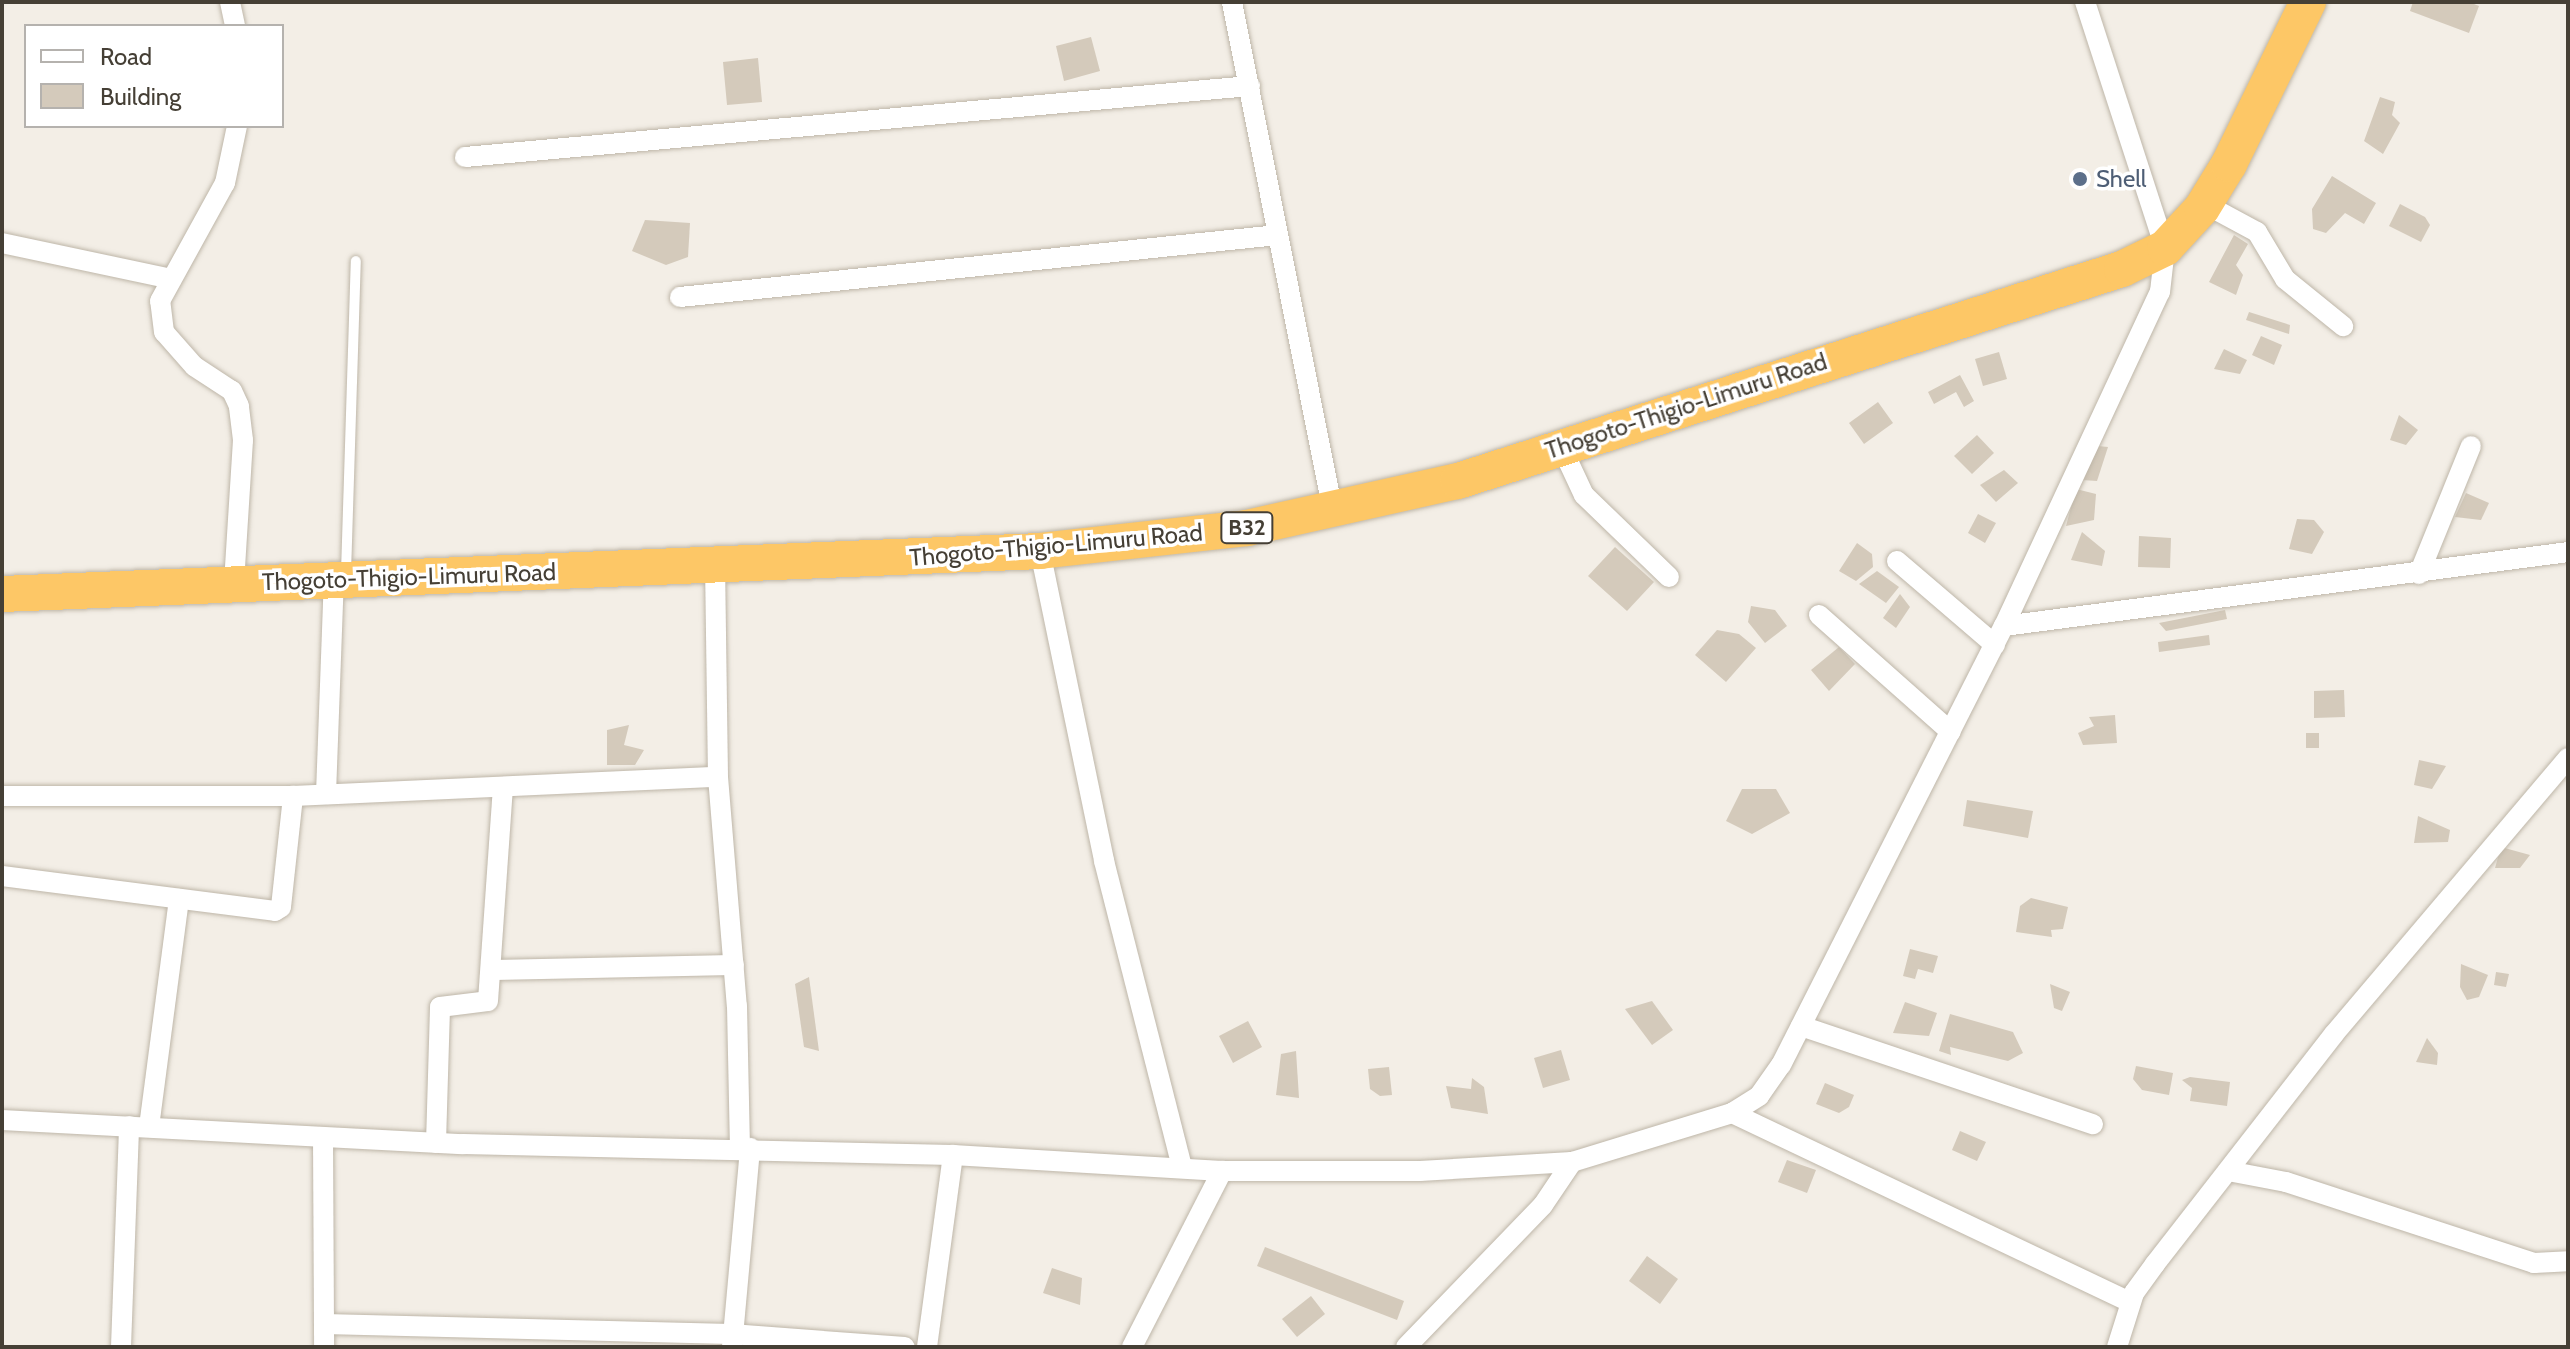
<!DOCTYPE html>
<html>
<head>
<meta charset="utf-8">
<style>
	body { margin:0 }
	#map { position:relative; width:2570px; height:1349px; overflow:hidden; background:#f3eee6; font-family:Cabin,sans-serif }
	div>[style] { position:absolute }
	.building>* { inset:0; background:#d4cabb }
	.roads { filter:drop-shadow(0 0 2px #beb6a8) drop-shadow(0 0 2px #beb6a8) }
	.lane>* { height:10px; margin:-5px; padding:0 5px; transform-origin:5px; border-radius:5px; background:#fff }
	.street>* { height:20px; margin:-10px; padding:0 10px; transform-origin:10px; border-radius:10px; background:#fff }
	.highway>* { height:36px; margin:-18px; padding:0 18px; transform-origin:18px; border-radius:18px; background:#fdc766 }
	.dots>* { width:22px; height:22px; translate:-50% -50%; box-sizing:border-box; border:4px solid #fff; border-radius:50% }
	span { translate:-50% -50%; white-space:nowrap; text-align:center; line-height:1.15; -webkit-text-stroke:7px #fff; paint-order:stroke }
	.shield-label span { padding:2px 6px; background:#fff; border:2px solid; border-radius:6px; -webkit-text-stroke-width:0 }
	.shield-label { font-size:22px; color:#453f35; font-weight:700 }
	.service-label { font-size:24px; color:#4e5e75 }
	.left { translate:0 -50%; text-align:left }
	.street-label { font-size:24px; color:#453f35 }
	.frame { position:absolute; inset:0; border:4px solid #453f35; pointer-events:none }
	.legend { position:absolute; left:24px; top:24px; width:260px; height:104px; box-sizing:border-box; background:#fff; border:2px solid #b5b2ae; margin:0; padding:10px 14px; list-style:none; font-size:24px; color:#453f35 }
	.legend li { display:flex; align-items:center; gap:16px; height:40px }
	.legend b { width:40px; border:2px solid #b5b2ae }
</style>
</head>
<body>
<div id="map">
	<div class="building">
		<div style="clip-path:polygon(2413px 2px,2469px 2px,2479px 6px,2469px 33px,2410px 11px)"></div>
		<div style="clip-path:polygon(1091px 37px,1100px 71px,1064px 81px,1056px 46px)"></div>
		<div style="clip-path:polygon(758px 58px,762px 102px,727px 105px,723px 62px)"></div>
		<div style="clip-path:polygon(2380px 97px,2395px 102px,2392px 115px,2400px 123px,2383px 154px,2364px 141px)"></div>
		<div style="clip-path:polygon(2332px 176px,2376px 203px,2364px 224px,2345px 213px,2326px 233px,2313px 229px,2312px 209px)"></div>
		<div style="clip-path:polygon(2400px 204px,2425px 217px,2430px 225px,2421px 242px,2389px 226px)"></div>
		<div style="clip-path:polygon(645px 220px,690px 223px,688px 257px,666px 265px,632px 251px)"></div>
		<div style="clip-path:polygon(2234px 235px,2248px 244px,2236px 265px,2243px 275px,2236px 295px,2209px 282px)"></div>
		<div style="clip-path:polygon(2249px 312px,2290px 325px,2289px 334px,2246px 320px)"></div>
		<div style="clip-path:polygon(2261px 336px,2282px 345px,2274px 365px,2252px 355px)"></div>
		<div style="clip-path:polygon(2224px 349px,2247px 360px,2240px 374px,2214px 369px)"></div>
		<div style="clip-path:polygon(1999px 352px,2007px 379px,1983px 386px,1975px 359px)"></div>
		<div style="clip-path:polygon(1960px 375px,1974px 401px,1964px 407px,1956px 392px,1934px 404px,1928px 392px)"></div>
		<div style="clip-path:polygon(1878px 402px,1893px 423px,1864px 444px,1849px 423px)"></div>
		<div style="clip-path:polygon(2399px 415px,2418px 430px,2406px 445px,2390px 440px)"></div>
		<div style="clip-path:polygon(1977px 435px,1994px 453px,1972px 474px,1954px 456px)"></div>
		<div style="clip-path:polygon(2098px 446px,2108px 447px,2097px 481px,2082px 480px)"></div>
		<div style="clip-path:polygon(2004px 470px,2018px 483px,1996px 502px,1980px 485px)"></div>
		<div style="clip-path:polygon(2076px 489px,2096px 494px,2094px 520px,2066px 526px)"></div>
		<div style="clip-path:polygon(2466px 493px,2489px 503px,2481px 520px,2455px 517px)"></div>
		<div style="clip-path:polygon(1978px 514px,1996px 523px,1985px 543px,1968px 533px)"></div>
		<div style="clip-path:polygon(2297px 519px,2314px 520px,2324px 532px,2312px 554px,2289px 549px)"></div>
		<div style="clip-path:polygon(2082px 532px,2105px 551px,2102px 566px,2071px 560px)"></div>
		<div style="clip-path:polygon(2139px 536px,2171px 538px,2170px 568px,2138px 567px)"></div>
		<div style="clip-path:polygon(1857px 543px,1872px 554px,1873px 567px,1856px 581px,1839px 571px)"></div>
		<div style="clip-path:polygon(1615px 547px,1654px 582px,1627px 611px,1588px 576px)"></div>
		<div style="clip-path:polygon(1877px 571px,1899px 587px,1886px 603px,1859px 584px)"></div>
		<div style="clip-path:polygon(1900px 594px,1910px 607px,1896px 628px,1883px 618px)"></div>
		<div style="clip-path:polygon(1751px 606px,1775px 610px,1787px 626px,1765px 643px,1748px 622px)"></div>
		<div style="clip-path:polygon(2225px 610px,2227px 619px,2166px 631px,2159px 623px)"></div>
		<div style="clip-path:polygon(1717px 630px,1739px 634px,1756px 648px,1726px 682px,1695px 655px)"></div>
		<div style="clip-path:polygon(2209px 635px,2210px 645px,2159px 652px,2158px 642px)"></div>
		<div style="clip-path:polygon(1839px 647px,1855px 664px,1829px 691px,1811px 670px)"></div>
		<div style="clip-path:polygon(2344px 690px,2345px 717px,2314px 718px,2314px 691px)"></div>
		<div style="clip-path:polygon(2115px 715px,2117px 743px,2083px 745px,2078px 733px,2094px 726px,2089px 717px)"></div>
		<div style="clip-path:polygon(629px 725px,624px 745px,644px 750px,635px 765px,607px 765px,607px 730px)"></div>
		<div style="clip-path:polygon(2306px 733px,2319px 733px,2319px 748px,2306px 748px)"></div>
		<div style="clip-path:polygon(2419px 760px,2446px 766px,2432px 789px,2414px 785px)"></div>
		<div style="clip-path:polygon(1742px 789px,1776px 789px,1790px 813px,1752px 834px,1726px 821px)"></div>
		<div style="clip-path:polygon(1967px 800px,2033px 811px,2028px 838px,1963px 826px)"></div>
		<div style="clip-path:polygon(2418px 816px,2450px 830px,2448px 842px,2414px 843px)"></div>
		<div style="clip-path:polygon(2501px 847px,2530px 855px,2520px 868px,2495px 868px)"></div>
		<div style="clip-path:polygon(2031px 898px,2068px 907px,2063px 929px,2051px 930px,2052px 937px,2016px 932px,2020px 906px)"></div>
		<div style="clip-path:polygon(1910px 949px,1938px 956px,1933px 973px,1918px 969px,1915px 979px,1903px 976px)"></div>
		<div style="clip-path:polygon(2461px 964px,2488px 975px,2479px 997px,2467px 1000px,2460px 987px)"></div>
		<div style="clip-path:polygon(2496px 972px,2509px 974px,2506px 987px,2494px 985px)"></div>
		<div style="clip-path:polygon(809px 977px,819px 1051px,804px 1047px,795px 984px)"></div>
		<div style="clip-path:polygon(2050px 984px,2070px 992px,2062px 1011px,2054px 1008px)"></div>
		<div style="clip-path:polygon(1652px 1001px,1673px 1030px,1652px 1045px,1625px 1009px)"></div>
		<div style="clip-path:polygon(1905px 1002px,1937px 1013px,1929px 1036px,1893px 1033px)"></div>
		<div style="clip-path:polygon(1950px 1014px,2013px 1032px,2023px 1053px,2008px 1061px,1950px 1047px,1951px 1055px,1939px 1051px)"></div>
		<div style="clip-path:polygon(1248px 1021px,1262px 1047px,1233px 1063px,1219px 1036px)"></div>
		<div style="clip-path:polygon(2427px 1038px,2438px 1053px,2437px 1065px,2416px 1062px)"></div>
		<div style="clip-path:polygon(1561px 1050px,1570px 1080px,1543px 1088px,1534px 1058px)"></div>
		<div style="clip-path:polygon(1296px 1051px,1299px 1098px,1276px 1095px,1281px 1054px)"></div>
		<div style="clip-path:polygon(2136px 1066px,2173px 1073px,2169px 1095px,2142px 1090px,2133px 1079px)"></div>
		<div style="clip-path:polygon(1389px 1067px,1392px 1095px,1380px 1096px,1370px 1089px,1368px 1069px)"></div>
		<div style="clip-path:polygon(2190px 1077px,2230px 1082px,2227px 1106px,2190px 1101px,2192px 1088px,2182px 1080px)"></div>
		<div style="clip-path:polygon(1472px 1078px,1484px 1087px,1488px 1114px,1451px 1108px,1446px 1086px,1471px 1089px)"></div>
		<div style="clip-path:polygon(1825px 1083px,1854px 1095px,1849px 1107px,1839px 1113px,1816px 1104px)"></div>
		<div style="clip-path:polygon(1960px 1131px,1986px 1142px,1977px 1161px,1952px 1150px)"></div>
		<div style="clip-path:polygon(1787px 1160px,1816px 1170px,1807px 1193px,1778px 1182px)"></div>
		<div style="clip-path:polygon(1265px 1247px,1404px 1301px,1397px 1320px,1257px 1266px)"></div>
		<div style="clip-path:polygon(1647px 1256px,1678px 1279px,1660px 1304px,1629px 1281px)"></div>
		<div style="clip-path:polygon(1052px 1268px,1082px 1278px,1080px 1305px,1043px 1293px)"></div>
		<div style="clip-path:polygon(1311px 1296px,1325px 1314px,1297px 1337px,1282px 1319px)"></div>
	</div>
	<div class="roads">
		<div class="lane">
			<div style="left:346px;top:573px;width:312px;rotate:-88.2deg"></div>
		</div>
		<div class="street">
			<div style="left:230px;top:2px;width:25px;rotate:78deg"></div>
			<div style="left:1232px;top:2px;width:520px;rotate:78.8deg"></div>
			<div style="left:465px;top:157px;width:788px;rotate:-5.17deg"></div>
			<div style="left:2205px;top:204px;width:59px;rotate:28.3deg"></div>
			<div style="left:2257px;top:232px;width:55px;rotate:59.2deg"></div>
			<div style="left:2285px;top:279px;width:75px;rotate:39deg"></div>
			<div style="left:2px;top:243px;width:173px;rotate:12deg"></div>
			<div style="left:680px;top:297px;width:601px;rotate:-5.92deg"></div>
			<div style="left:1561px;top:446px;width:54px;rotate:64.9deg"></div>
			<div style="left:1584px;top:495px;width:118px;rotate:44deg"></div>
			<div style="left:1040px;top:551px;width:317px;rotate:78.3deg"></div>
			<div style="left:1104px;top:861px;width:315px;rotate:75.7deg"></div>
			<div style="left:1897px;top:561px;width:129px;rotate:40.6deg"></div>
			<div style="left:2419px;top:574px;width:138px;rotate:-67.9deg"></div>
			<div style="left:234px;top:583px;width:143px;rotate:-86.4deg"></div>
			<div style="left:243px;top:440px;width:34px;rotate:-97deg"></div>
			<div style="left:239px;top:406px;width:17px;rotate:-115deg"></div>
			<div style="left:232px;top:391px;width:45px;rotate:-146.7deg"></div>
			<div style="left:194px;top:366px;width:45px;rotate:-131.4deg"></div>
			<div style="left:164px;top:332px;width:31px;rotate:-97deg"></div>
			<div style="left:160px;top:301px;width:135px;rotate:-61.2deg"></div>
			<div style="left:225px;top:183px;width:58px;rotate:-78.1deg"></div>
			<div style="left:1819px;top:615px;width:176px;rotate:41.6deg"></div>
			<div style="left:2004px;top:626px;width:569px;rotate:-7.47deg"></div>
			<div style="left:718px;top:777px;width:230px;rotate:85.3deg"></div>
			<div style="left:737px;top:1006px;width:142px;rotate:88.8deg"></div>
			<div style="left:326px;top:794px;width:215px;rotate:-87.9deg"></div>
			<div style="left:2px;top:796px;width:291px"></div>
			<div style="left:293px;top:796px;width:425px;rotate:-2.6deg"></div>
			<div style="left:718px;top:777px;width:211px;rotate:-90.8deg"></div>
			<div style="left:2px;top:876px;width:275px;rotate:7.3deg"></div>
			<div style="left:275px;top:911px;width:7px;rotate:-34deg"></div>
			<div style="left:281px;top:907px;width:112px;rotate:-83.8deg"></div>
			<div style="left:492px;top:970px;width:242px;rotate:-1.2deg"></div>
			<div style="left:1801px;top:1026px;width:308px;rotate:18.6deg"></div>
			<div style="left:1732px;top:1113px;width:441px;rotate:25.4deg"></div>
			<div style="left:2px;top:1120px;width:461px;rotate:3deg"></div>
			<div style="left:462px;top:1144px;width:491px;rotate:1.3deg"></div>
			<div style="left:953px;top:1155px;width:269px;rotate:3.4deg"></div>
			<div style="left:1222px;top:1171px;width:198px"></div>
			<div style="left:1420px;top:1171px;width:152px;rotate:-3.4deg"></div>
			<div style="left:1572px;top:1162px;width:167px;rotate:-17deg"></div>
			<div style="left:1732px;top:1113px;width:32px;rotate:-32deg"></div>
			<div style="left:1759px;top:1096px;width:38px;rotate:-55deg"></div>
			<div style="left:1781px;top:1065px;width:492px;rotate:-63.1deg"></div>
			<div style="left:2004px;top:626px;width:369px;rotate:-65deg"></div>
			<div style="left:2160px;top:292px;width:44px;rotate:-83.5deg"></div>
			<div style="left:2165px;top:248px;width:259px;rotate:-108deg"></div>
			<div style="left:149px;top:1127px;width:230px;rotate:-82.5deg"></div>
			<div style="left:323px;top:1137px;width:210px;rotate:89.7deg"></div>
			<div style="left:436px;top:1143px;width:136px;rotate:-88.3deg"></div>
			<div style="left:440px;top:1007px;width:48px;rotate:-7.1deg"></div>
			<div style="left:488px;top:1001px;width:213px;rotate:-86deg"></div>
			<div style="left:2228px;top:1171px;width:59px;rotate:10.7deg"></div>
			<div style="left:2286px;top:1182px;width:261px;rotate:18.1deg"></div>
			<div style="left:2534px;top:1263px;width:34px;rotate:-3deg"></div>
			<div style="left:324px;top:1324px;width:407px;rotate:1.4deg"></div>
			<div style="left:731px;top:1334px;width:174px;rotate:4.3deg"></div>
			<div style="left:121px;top:1347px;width:221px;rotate:-87.9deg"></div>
			<div style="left:732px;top:1347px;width:200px;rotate:-84.8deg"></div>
			<div style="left:927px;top:1347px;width:194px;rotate:-82.3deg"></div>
			<div style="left:1132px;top:1347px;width:198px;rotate:-62.9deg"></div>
			<div style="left:1406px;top:1347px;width:197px;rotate:-46deg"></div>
			<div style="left:1543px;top:1205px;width:52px;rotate:-56deg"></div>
			<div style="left:2117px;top:1347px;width:57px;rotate:-72.5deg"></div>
			<div style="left:2134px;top:1293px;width:36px;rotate:-54deg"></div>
			<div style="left:2155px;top:1264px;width:291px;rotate:-52.1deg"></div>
			<div style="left:2334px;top:1034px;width:362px;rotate:-49.7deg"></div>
		</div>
		<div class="highway">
			<div style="left:2px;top:594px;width:1039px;rotate:-2.37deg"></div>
			<div style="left:1040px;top:551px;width:208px;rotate:-6.3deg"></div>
			<div style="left:1247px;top:528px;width:216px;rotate:-12.6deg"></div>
			<div style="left:1458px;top:481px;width:697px;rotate:-17.71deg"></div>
			<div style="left:2122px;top:269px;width:48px;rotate:-26deg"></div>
			<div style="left:2165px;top:248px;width:54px;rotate:-47.2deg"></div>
			<div style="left:2202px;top:208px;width:52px;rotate:-58.5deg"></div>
			<div style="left:2229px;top:164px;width:180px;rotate:-64deg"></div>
		</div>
	</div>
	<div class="dots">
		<div style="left:2080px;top:179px;background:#5c6f8a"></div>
	</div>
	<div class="shield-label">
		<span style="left:1247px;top:528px">B32</span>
	</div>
	<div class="service-label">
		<span class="left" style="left:2096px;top:179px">Shell</span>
	</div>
	<div class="street-label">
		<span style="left:1686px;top:406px;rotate:-18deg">Thogoto-Thigio-Limuru Road</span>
		<span style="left:1056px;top:545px;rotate:-5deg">Thogoto-Thigio-Limuru Road</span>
		<span style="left:409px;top:577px;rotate:-2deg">Thogoto-Thigio-Limuru Road</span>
	</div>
	<div class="frame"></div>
	<ul class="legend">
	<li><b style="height:10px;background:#fff"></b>Road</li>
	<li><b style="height:22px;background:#d4cabb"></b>Building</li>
	</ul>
</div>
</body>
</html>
